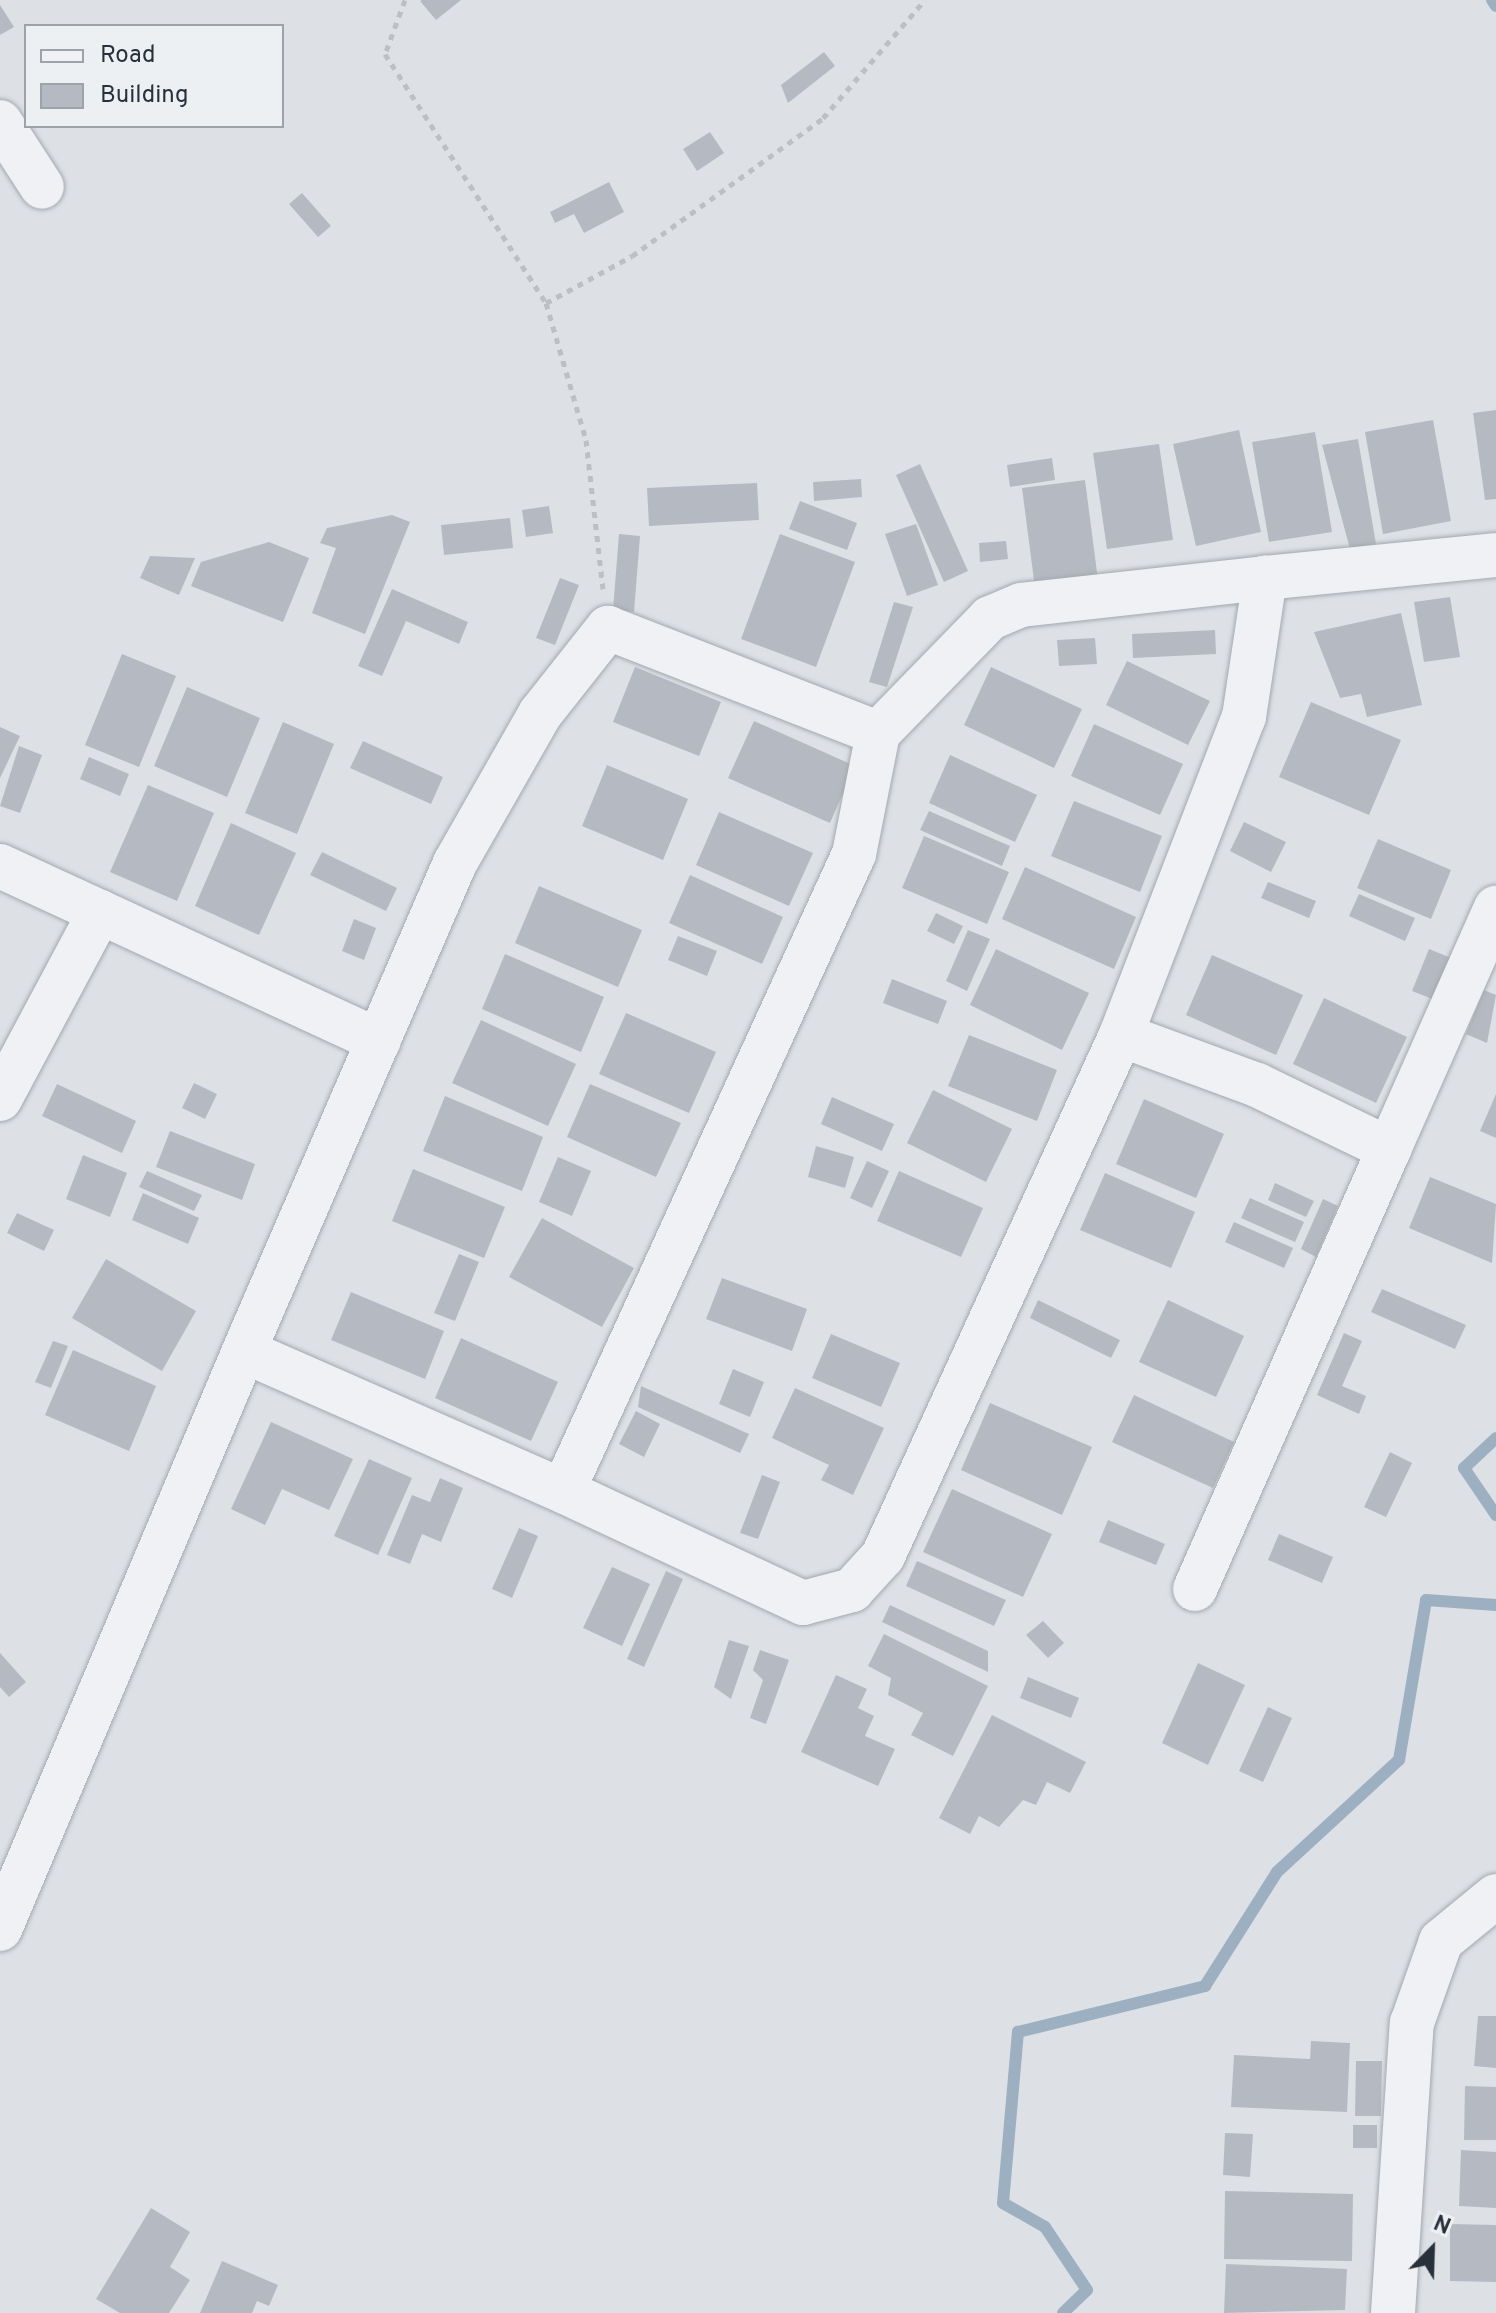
<!DOCTYPE html>
<html>
<head>
<meta charset="utf-8">
<style>
	body { margin:0 }
	#map { position:relative; width:1496px; height:2313px; overflow:hidden; background:#dde1e6; font-family:Overpass,sans-serif }
	div>[style] { position:absolute }
	.stream>* { height:12px; margin:-6px; padding:0 6px; transform-origin:6px; border-radius:6px; background:#9cb0c2 }
	.building>* { inset:0; background:#b5bac2 }
	.path>* { height:5px; margin-top:-2.5px; transform-origin:0; background:repeating-linear-gradient(90deg,#bcbfc4 0 6px,transparent 0 12px) }
	.roads { filter:drop-shadow(0 0 2px #a3a8af) drop-shadow(0 0 2px #a3a8af) }
	.minor>* { height:44px; margin:-22px; padding:0 22px; transform-origin:22px; border-radius:22px; background:#f0f1f4 }
	span { translate:-50% -50%; white-space:nowrap; text-align:center; line-height:1.15; -webkit-text-stroke:7px #edf0f3; paint-order:stroke }
	.legend { position:absolute; left:24px; top:24px; width:260px; height:104px; box-sizing:border-box; background:#edf0f3; border:2px solid #9ea3a9; margin:0; padding:10px 14px; list-style:none; font-size:24px; color:#28303b }
	.legend li { display:flex; align-items:center; gap:16px; height:40px }
	.legend b { width:40px; border:2px solid #9ea3a9 }
	.north { position:absolute; left:1392px; top:2209px; width:80px; height:80px; -webkit-text-stroke:6px #edf0f3; paint-order:stroke; rotate:23deg; font-size:22px; font-weight:700; line-height:32px; text-align:center; color:#28303b }
	.north::after { content:''; display:block; margin:auto; width:28px; height:36px; background:#28303b; clip-path:polygon(50% 0,100% 100%,50% 72%,0 100%) }
</style>
</head>
<body>
<div id="map">
	<div class="stream">
		<div style="left:1492px;top:0;width:7px;rotate:56deg"></div>
		<div style="left:1496px;top:1438px;width:44px;rotate:136.8deg"></div>
		<div style="left:1464px;top:1468px;width:57px;rotate:55.8deg"></div>
		<div style="left:1063px;top:2313px;width:33px;rotate:-44deg"></div>
		<div style="left:1087px;top:2290px;width:76px;rotate:-123.7deg"></div>
		<div style="left:1045px;top:2227px;width:48px;rotate:-150.3deg"></div>
		<div style="left:1003px;top:2203px;width:172px;rotate:-85deg"></div>
		<div style="left:1018px;top:2032px;width:193px;rotate:-13.8deg"></div>
		<div style="left:1205px;top:1986px;width:135px;rotate:-57.7deg"></div>
		<div style="left:1277px;top:1872px;width:166px;rotate:-42.6deg"></div>
		<div style="left:1399px;top:1760px;width:162px;rotate:-80.4deg"></div>
		<div style="left:1426px;top:1600px;width:70px;rotate:4.1deg"></div>
	</div>
	<div class="building">
		<div style="clip-path:polygon(461px 0,436px 20px,420px 1px,422px 0)"></div>
		<div style="clip-path:polygon(0 5px,14px 27px,0 35px)"></div>
		<div style="clip-path:polygon(824px 52px,835px 66px,788px 103px,781px 85px)"></div>
		<div style="clip-path:polygon(710px 132px,724px 153px,697px 171px,683px 149px)"></div>
		<div style="clip-path:polygon(609px 182px,624px 212px,584px 233px,574px 214px,555px 223px,550px 212px)"></div>
		<div style="clip-path:polygon(302px 193px,331px 226px,318px 237px,289px 204px)"></div>
		<div style="clip-path:polygon(1496px 410px,1496px 499px,1485px 500px,1473px 413px)"></div>
		<div style="clip-path:polygon(1433px 420px,1451px 521px,1383px 534px,1365px 432px)"></div>
		<div style="clip-path:polygon(1239px 430px,1261px 532px,1196px 546px,1173px 444px)"></div>
		<div style="clip-path:polygon(1315px 432px,1332px 532px,1269px 542px,1252px 442px)"></div>
		<div style="clip-path:polygon(1358px 439px,1376px 544px,1350px 549px,1322px 445px)"></div>
		<div style="clip-path:polygon(1159px 444px,1173px 540px,1107px 549px,1093px 453px)"></div>
		<div style="clip-path:polygon(1052px 458px,1055px 480px,1010px 487px,1007px 465px)"></div>
		<div style="clip-path:polygon(920px 464px,968px 571px,944px 582px,896px 475px)"></div>
		<div style="clip-path:polygon(861px 479px,862px 497px,814px 501px,813px 482px)"></div>
		<div style="clip-path:polygon(1085px 480px,1098px 580px,1035px 588px,1022px 488px)"></div>
		<div style="clip-path:polygon(757px 483px,759px 520px,649px 526px,647px 488px)"></div>
		<div style="clip-path:polygon(800px 501px,857px 523px,847px 550px,789px 529px)"></div>
		<div style="clip-path:polygon(549px 506px,553px 533px,526px 537px,522px 510px)"></div>
		<div style="clip-path:polygon(392px 515px,410px 522px,365px 634px,312px 613px,336px 548px,320px 543px,327px 528px)"></div>
		<div style="clip-path:polygon(510px 518px,513px 548px,444px 555px,441px 525px)"></div>
		<div style="clip-path:polygon(916px 524px,938px 585px,907px 596px,885px 534px)"></div>
		<div style="clip-path:polygon(619px 534px,640px 536px,634px 612px,613px 610px)"></div>
		<div style="clip-path:polygon(780px 534px,855px 562px,816px 667px,741px 639px)"></div>
		<div style="clip-path:polygon(1006px 541px,1008px 559px,980px 562px,979px 543px)"></div>
		<div style="clip-path:polygon(269px 542px,309px 558px,283px 622px,191px 586px,201px 562px)"></div>
		<div style="clip-path:polygon(150px 556px,195px 558px,179px 595px,140px 578px)"></div>
		<div style="clip-path:polygon(560px 578px,579px 585px,555px 645px,536px 638px)"></div>
		<div style="clip-path:polygon(392px 589px,468px 622px,459px 644px,406px 621px,382px 676px,358px 666px)"></div>
		<div style="clip-path:polygon(1450px 597px,1460px 657px,1424px 662px,1414px 602px)"></div>
		<div style="clip-path:polygon(894px 602px,913px 607px,887px 687px,869px 682px)"></div>
		<div style="clip-path:polygon(1401px 613px,1422px 705px,1367px 717px,1361px 694px,1340px 698px,1314px 632px)"></div>
		<div style="clip-path:polygon(1215px 630px,1216px 654px,1133px 658px,1132px 634px)"></div>
		<div style="clip-path:polygon(1095px 638px,1097px 664px,1059px 666px,1057px 640px)"></div>
		<div style="clip-path:polygon(122px 654px,176px 676px,139px 767px,85px 745px)"></div>
		<div style="clip-path:polygon(1127px 661px,1210px 701px,1188px 745px,1106px 705px)"></div>
		<div style="clip-path:polygon(635px 667px,721px 702px,699px 756px,613px 722px)"></div>
		<div style="clip-path:polygon(991px 667px,1082px 709px,1054px 768px,964px 725px)"></div>
		<div style="clip-path:polygon(187px 687px,260px 718px,227px 797px,154px 766px)"></div>
		<div style="clip-path:polygon(1311px 702px,1401px 740px,1369px 815px,1279px 777px)"></div>
		<div style="clip-path:polygon(754px 721px,855px 766px,830px 823px,728px 778px)"></div>
		<div style="clip-path:polygon(283px 722px,334px 744px,297px 834px,245px 813px)"></div>
		<div style="clip-path:polygon(1094px 724px,1183px 764px,1160px 815px,1071px 776px)"></div>
		<div style="clip-path:polygon(0 727px,20px 736px,0 778px)"></div>
		<div style="clip-path:polygon(363px 741px,443px 777px,431px 804px,350px 768px)"></div>
		<div style="clip-path:polygon(19px 746px,42px 755px,20px 813px,0 806px)"></div>
		<div style="clip-path:polygon(950px 755px,1037px 795px,1015px 842px,929px 803px)"></div>
		<div style="clip-path:polygon(89px 757px,129px 774px,120px 796px,80px 779px)"></div>
		<div style="clip-path:polygon(607px 765px,688px 799px,663px 860px,582px 826px)"></div>
		<div style="clip-path:polygon(148px 785px,214px 813px,177px 901px,110px 872px)"></div>
		<div style="clip-path:polygon(1074px 801px,1162px 836px,1140px 892px,1051px 856px)"></div>
		<div style="clip-path:polygon(929px 811px,1010px 846px,1002px 866px,920px 830px)"></div>
		<div style="clip-path:polygon(719px 812px,813px 853px,789px 906px,696px 865px)"></div>
		<div style="clip-path:polygon(1244px 822px,1286px 842px,1271px 872px,1230px 851px)"></div>
		<div style="clip-path:polygon(231px 823px,296px 853px,259px 935px,195px 906px)"></div>
		<div style="clip-path:polygon(924px 836px,1009px 872px,987px 924px,902px 888px)"></div>
		<div style="clip-path:polygon(1378px 839px,1451px 870px,1431px 919px,1357px 888px)"></div>
		<div style="clip-path:polygon(322px 852px,397px 888px,386px 911px,310px 875px)"></div>
		<div style="clip-path:polygon(1025px 867px,1136px 917px,1114px 969px,1002px 919px)"></div>
		<div style="clip-path:polygon(690px 875px,783px 917px,762px 964px,669px 923px)"></div>
		<div style="clip-path:polygon(1268px 882px,1316px 901px,1309px 918px,1261px 898px)"></div>
		<div style="clip-path:polygon(539px 886px,642px 930px,618px 987px,515px 943px)"></div>
		<div style="clip-path:polygon(1359px 894px,1415px 918px,1405px 941px,1349px 916px)"></div>
		<div style="clip-path:polygon(936px 913px,963px 926px,954px 944px,927px 931px)"></div>
		<div style="clip-path:polygon(354px 919px,376px 928px,364px 960px,342px 951px)"></div>
		<div style="clip-path:polygon(968px 930px,990px 939px,967px 991px,946px 981px)"></div>
		<div style="clip-path:polygon(678px 936px,717px 951px,707px 976px,668px 960px)"></div>
		<div style="clip-path:polygon(996px 949px,1089px 993px,1062px 1050px,970px 1005px)"></div>
		<div style="clip-path:polygon(1429px 949px,1451px 958px,1435px 1000px,1412px 991px)"></div>
		<div style="clip-path:polygon(505px 954px,604px 997px,581px 1052px,482px 1009px)"></div>
		<div style="clip-path:polygon(1212px 955px,1303px 995px,1276px 1055px,1186px 1015px)"></div>
		<div style="clip-path:polygon(892px 979px,947px 1001px,938px 1024px,883px 1003px)"></div>
		<div style="clip-path:polygon(1484px 990px,1496px 995px,1487px 1043px,1466px 1034px)"></div>
		<div style="clip-path:polygon(1324px 998px,1407px 1037px,1376px 1103px,1293px 1064px)"></div>
		<div style="clip-path:polygon(626px 1013px,716px 1052px,689px 1113px,599px 1074px)"></div>
		<div style="clip-path:polygon(481px 1020px,576px 1064px,548px 1126px,452px 1083px)"></div>
		<div style="clip-path:polygon(969px 1035px,1057px 1070px,1037px 1121px,948px 1086px)"></div>
		<div style="clip-path:polygon(194px 1083px,217px 1094px,205px 1119px,182px 1108px)"></div>
		<div style="clip-path:polygon(57px 1084px,136px 1121px,122px 1153px,42px 1116px)"></div>
		<div style="clip-path:polygon(590px 1084px,681px 1123px,656px 1177px,567px 1137px)"></div>
		<div style="clip-path:polygon(933px 1090px,1012px 1129px,986px 1182px,907px 1143px)"></div>
		<div style="clip-path:polygon(1496px 1094px,1496px 1138px,1480px 1131px)"></div>
		<div style="clip-path:polygon(445px 1096px,543px 1137px,522px 1191px,423px 1151px)"></div>
		<div style="clip-path:polygon(832px 1097px,894px 1124px,882px 1151px,821px 1124px)"></div>
		<div style="clip-path:polygon(1144px 1099px,1224px 1134px,1196px 1198px,1116px 1164px)"></div>
		<div style="clip-path:polygon(170px 1131px,255px 1164px,242px 1200px,156px 1167px)"></div>
		<div style="clip-path:polygon(816px 1146px,854px 1157px,845px 1188px,808px 1177px)"></div>
		<div style="clip-path:polygon(83px 1155px,127px 1173px,110px 1217px,66px 1199px)"></div>
		<div style="clip-path:polygon(558px 1157px,591px 1171px,572px 1216px,539px 1202px)"></div>
		<div style="clip-path:polygon(867px 1161px,889px 1171px,872px 1208px,850px 1198px)"></div>
		<div style="clip-path:polygon(413px 1169px,505px 1207px,484px 1258px,392px 1221px)"></div>
		<div style="clip-path:polygon(147px 1171px,202px 1195px,194px 1211px,139px 1187px)"></div>
		<div style="clip-path:polygon(899px 1171px,983px 1208px,961px 1257px,877px 1221px)"></div>
		<div style="clip-path:polygon(1105px 1173px,1195px 1212px,1171px 1268px,1080px 1230px)"></div>
		<div style="clip-path:polygon(1430px 1177px,1496px 1204px,1492px 1263px,1409px 1228px)"></div>
		<div style="clip-path:polygon(1275px 1183px,1314px 1201px,1306px 1217px,1268px 1200px)"></div>
		<div style="clip-path:polygon(143px 1193px,199px 1218px,188px 1244px,132px 1220px)"></div>
		<div style="clip-path:polygon(1250px 1198px,1304px 1222px,1295px 1242px,1241px 1218px)"></div>
		<div style="clip-path:polygon(1323px 1199px,1338px 1206px,1316px 1257px,1301px 1249px)"></div>
		<div style="clip-path:polygon(17px 1213px,54px 1230px,44px 1251px,7px 1233px)"></div>
		<div style="clip-path:polygon(542px 1218px,634px 1268px,602px 1327px,509px 1277px)"></div>
		<div style="clip-path:polygon(1234px 1222px,1293px 1248px,1284px 1268px,1225px 1242px)"></div>
		<div style="clip-path:polygon(459px 1254px,479px 1262px,455px 1321px,434px 1313px)"></div>
		<div style="clip-path:polygon(106px 1259px,196px 1311px,162px 1371px,72px 1318px)"></div>
		<div style="clip-path:polygon(722px 1278px,807px 1309px,792px 1351px,706px 1319px)"></div>
		<div style="clip-path:polygon(1382px 1289px,1466px 1325px,1455px 1349px,1371px 1312px)"></div>
		<div style="clip-path:polygon(351px 1292px,444px 1331px,425px 1379px,331px 1340px)"></div>
		<div style="clip-path:polygon(1038px 1300px,1120px 1340px,1111px 1358px,1030px 1318px)"></div>
		<div style="clip-path:polygon(1168px 1300px,1244px 1336px,1216px 1397px,1139px 1362px)"></div>
		<div style="clip-path:polygon(1344px 1333px,1362px 1341px,1342px 1386px,1366px 1396px,1359px 1414px,1317px 1395px)"></div>
		<div style="clip-path:polygon(831px 1334px,900px 1363px,881px 1407px,812px 1378px)"></div>
		<div style="clip-path:polygon(461px 1338px,558px 1382px,531px 1441px,435px 1398px)"></div>
		<div style="clip-path:polygon(53px 1341px,68px 1346px,51px 1388px,35px 1382px)"></div>
		<div style="clip-path:polygon(73px 1350px,156px 1386px,129px 1451px,45px 1415px)"></div>
		<div style="clip-path:polygon(733px 1369px,764px 1382px,750px 1417px,719px 1404px)"></div>
		<div style="clip-path:polygon(641px 1386px,749px 1434px,740px 1453px,638px 1407px)"></div>
		<div style="clip-path:polygon(795px 1388px,884px 1428px,853px 1495px,821px 1480px,829px 1465px,772px 1438px)"></div>
		<div style="clip-path:polygon(1134px 1395px,1234px 1442px,1213px 1488px,1112px 1442px)"></div>
		<div style="clip-path:polygon(990px 1403px,1092px 1447px,1062px 1515px,961px 1470px)"></div>
		<div style="clip-path:polygon(636px 1411px,660px 1424px,644px 1457px,619px 1444px)"></div>
		<div style="clip-path:polygon(271px 1422px,353px 1459px,329px 1510px,282px 1489px,265px 1525px,231px 1509px)"></div>
		<div style="clip-path:polygon(1390px 1452px,1412px 1463px,1386px 1517px,1364px 1507px)"></div>
		<div style="clip-path:polygon(369px 1459px,412px 1478px,378px 1555px,334px 1536px)"></div>
		<div style="clip-path:polygon(762px 1475px,780px 1482px,758px 1539px,740px 1533px)"></div>
		<div style="clip-path:polygon(440px 1478px,463px 1488px,441px 1542px,422px 1534px,410px 1564px,387px 1555px,412px 1495px,430px 1502px)"></div>
		<div style="clip-path:polygon(952px 1489px,1052px 1534px,1023px 1597px,923px 1552px)"></div>
		<div style="clip-path:polygon(1108px 1520px,1165px 1544px,1156px 1565px,1099px 1542px)"></div>
		<div style="clip-path:polygon(519px 1528px,538px 1536px,512px 1598px,492px 1589px)"></div>
		<div style="clip-path:polygon(1279px 1534px,1333px 1557px,1322px 1583px,1268px 1560px)"></div>
		<div style="clip-path:polygon(917px 1561px,1006px 1600px,994px 1626px,906px 1586px)"></div>
		<div style="clip-path:polygon(612px 1567px,650px 1584px,622px 1646px,583px 1628px)"></div>
		<div style="clip-path:polygon(666px 1571px,683px 1579px,644px 1667px,627px 1659px)"></div>
		<div style="clip-path:polygon(890px 1605px,988px 1651px,988px 1672px,882px 1622px)"></div>
		<div style="clip-path:polygon(1043px 1621px,1064px 1643px,1048px 1658px,1026px 1635px)"></div>
		<div style="clip-path:polygon(884px 1634px,988px 1686px,953px 1756px,911px 1735px,923px 1713px,888px 1695px,891px 1678px,868px 1666px)"></div>
		<div style="clip-path:polygon(729px 1640px,749px 1646px,731px 1699px,714px 1687px)"></div>
		<div style="clip-path:polygon(760px 1650px,789px 1660px,766px 1724px,750px 1718px,763px 1680px,753px 1670px)"></div>
		<div style="clip-path:polygon(0 1653px,26px 1682px,9px 1697px,0 1687px)"></div>
		<div style="clip-path:polygon(1198px 1663px,1245px 1685px,1208px 1765px,1162px 1743px)"></div>
		<div style="clip-path:polygon(836px 1675px,867px 1689px,858px 1708px,874px 1716px,865px 1736px,895px 1749px,878px 1786px,801px 1752px)"></div>
		<div style="clip-path:polygon(1028px 1677px,1079px 1698px,1071px 1718px,1020px 1698px)"></div>
		<div style="clip-path:polygon(1268px 1707px,1292px 1718px,1263px 1782px,1239px 1771px)"></div>
		<div style="clip-path:polygon(992px 1715px,1086px 1762px,1070px 1793px,1047px 1782px,1036px 1805px,1023px 1800px,999px 1827px,979px 1816px,970px 1834px,939px 1818px)"></div>
		<div style="clip-path:polygon(1478px 2016px,1496px 2016px,1496px 2068px,1474px 2066px)"></div>
		<div style="clip-path:polygon(1311px 2041px,1350px 2043px,1347px 2112px,1231px 2107px,1234px 2055px,1310px 2059px)"></div>
		<div style="clip-path:polygon(1356px 2061px,1382px 2061px,1381px 2116px,1355px 2116px)"></div>
		<div style="clip-path:polygon(1465px 2086px,1496px 2087px,1496px 2140px,1464px 2140px)"></div>
		<div style="clip-path:polygon(1353px 2125px,1377px 2125px,1377px 2148px,1353px 2148px)"></div>
		<div style="clip-path:polygon(1225px 2133px,1253px 2134px,1250px 2177px,1223px 2175px)"></div>
		<div style="clip-path:polygon(1461px 2150px,1496px 2152px,1496px 2208px,1459px 2206px)"></div>
		<div style="clip-path:polygon(1225px 2191px,1353px 2194px,1352px 2261px,1224px 2259px)"></div>
		<div style="clip-path:polygon(151px 2208px,190px 2232px,170px 2267px,190px 2280px,169px 2313px,120px 2313px,96px 2299px)"></div>
		<div style="clip-path:polygon(1450px 2224px,1496px 2225px,1496px 2282px,1450px 2281px)"></div>
		<div style="clip-path:polygon(222px 2261px,278px 2285px,269px 2306px,257px 2301px,252px 2313px,200px 2313px)"></div>
		<div style="clip-path:polygon(1226px 2264px,1347px 2269px,1345px 2310px,1224px 2313px)"></div>
	</div>
	<div class="path">
		<div style="left:405px;top:0;width:58px;rotate:110.3deg"></div>
		<div style="left:385px;top:54px;width:297px;rotate:57.1deg"></div>
		<div style="left:546px;top:303px;width:143px;rotate:73.7deg"></div>
		<div style="left:586px;top:440px;width:150px;rotate:83.5deg"></div>
		<div style="left:546px;top:303px;width:98px;rotate:-28.7deg"></div>
		<div style="left:632px;top:256px;width:236px;rotate:-35.8deg"></div>
		<div style="left:823px;top:118px;width:156px;rotate:-49.2deg"></div>
	</div>
	<div class="roads">
		<div class="minor">
			<div style="left:0;top:122px;width:77px;rotate:57.1deg"></div>
			<div style="left:1265px;top:578px;width:232px;rotate:-5.7deg"></div>
			<div style="left:0;top:866px;width:110px;rotate:24.7deg"></div>
			<div style="left:1121px;top:1035px;width:145px;rotate:20.2deg"></div>
			<div style="left:1257px;top:1085px;width:147px;rotate:25.9deg"></div>
			<div style="left:1389px;top:1149px;width:264px;rotate:-66.1deg"></div>
			<div style="left:0;top:1099px;width:212px;rotate:-61.9deg"></div>
			<div style="left:100px;top:912px;width:307px;rotate:24.8deg"></div>
			<div style="left:563px;top:1491px;width:265px;rotate:25deg"></div>
			<div style="left:803px;top:1603px;width:51px;rotate:-14.9deg"></div>
			<div style="left:852px;top:1590px;width:46px;rotate:-47.6deg"></div>
			<div style="left:883px;top:1556px;width:573px;rotate:-65.45deg"></div>
			<div style="left:1121px;top:1035px;width:341px;rotate:-68.9deg"></div>
			<div style="left:1244px;top:717px;width:141px;rotate:-81.4deg"></div>
			<div style="left:1265px;top:578px;width:245px;rotate:173.7deg"></div>
			<div style="left:1021px;top:605px;width:34px;rotate:157deg"></div>
			<div style="left:990px;top:618px;width:161px;rotate:134.2deg"></div>
			<div style="left:1195px;top:1589px;width:481px;rotate:-66.2deg"></div>
			<div style="left:0;top:1929px;width:627px;rotate:-67.11deg"></div>
			<div style="left:244px;top:1351px;width:532px;rotate:-66.62deg"></div>
			<div style="left:455px;top:863px;width:172px;rotate:-60.3deg"></div>
			<div style="left:540px;top:714px;width:110px;rotate:-51.7deg"></div>
			<div style="left:608px;top:628px;width:290px;rotate:21.3deg"></div>
			<div style="left:878px;top:733px;width:123px;rotate:101.2deg"></div>
			<div style="left:854px;top:854px;width:700px;rotate:114.55deg"></div>
			<div style="left:563px;top:1491px;width:348px;rotate:-156.3deg"></div>
			<div style="left:1393px;top:2313px;width:291px;rotate:-86.3deg"></div>
			<div style="left:1412px;top:2023px;width:87px;rotate:-70.5deg"></div>
			<div style="left:1441px;top:1941px;width:71px;rotate:-39.3deg"></div>
		</div>
	</div>
	<ul class="legend">
	<li><b style="height:10px;background:#f0f1f4"></b>Road</li>
	<li><b style="height:22px;background:#b5bac2"></b>Building</li>
	</ul>
	<div class="north">N</div>
</div>
</body>
</html>
